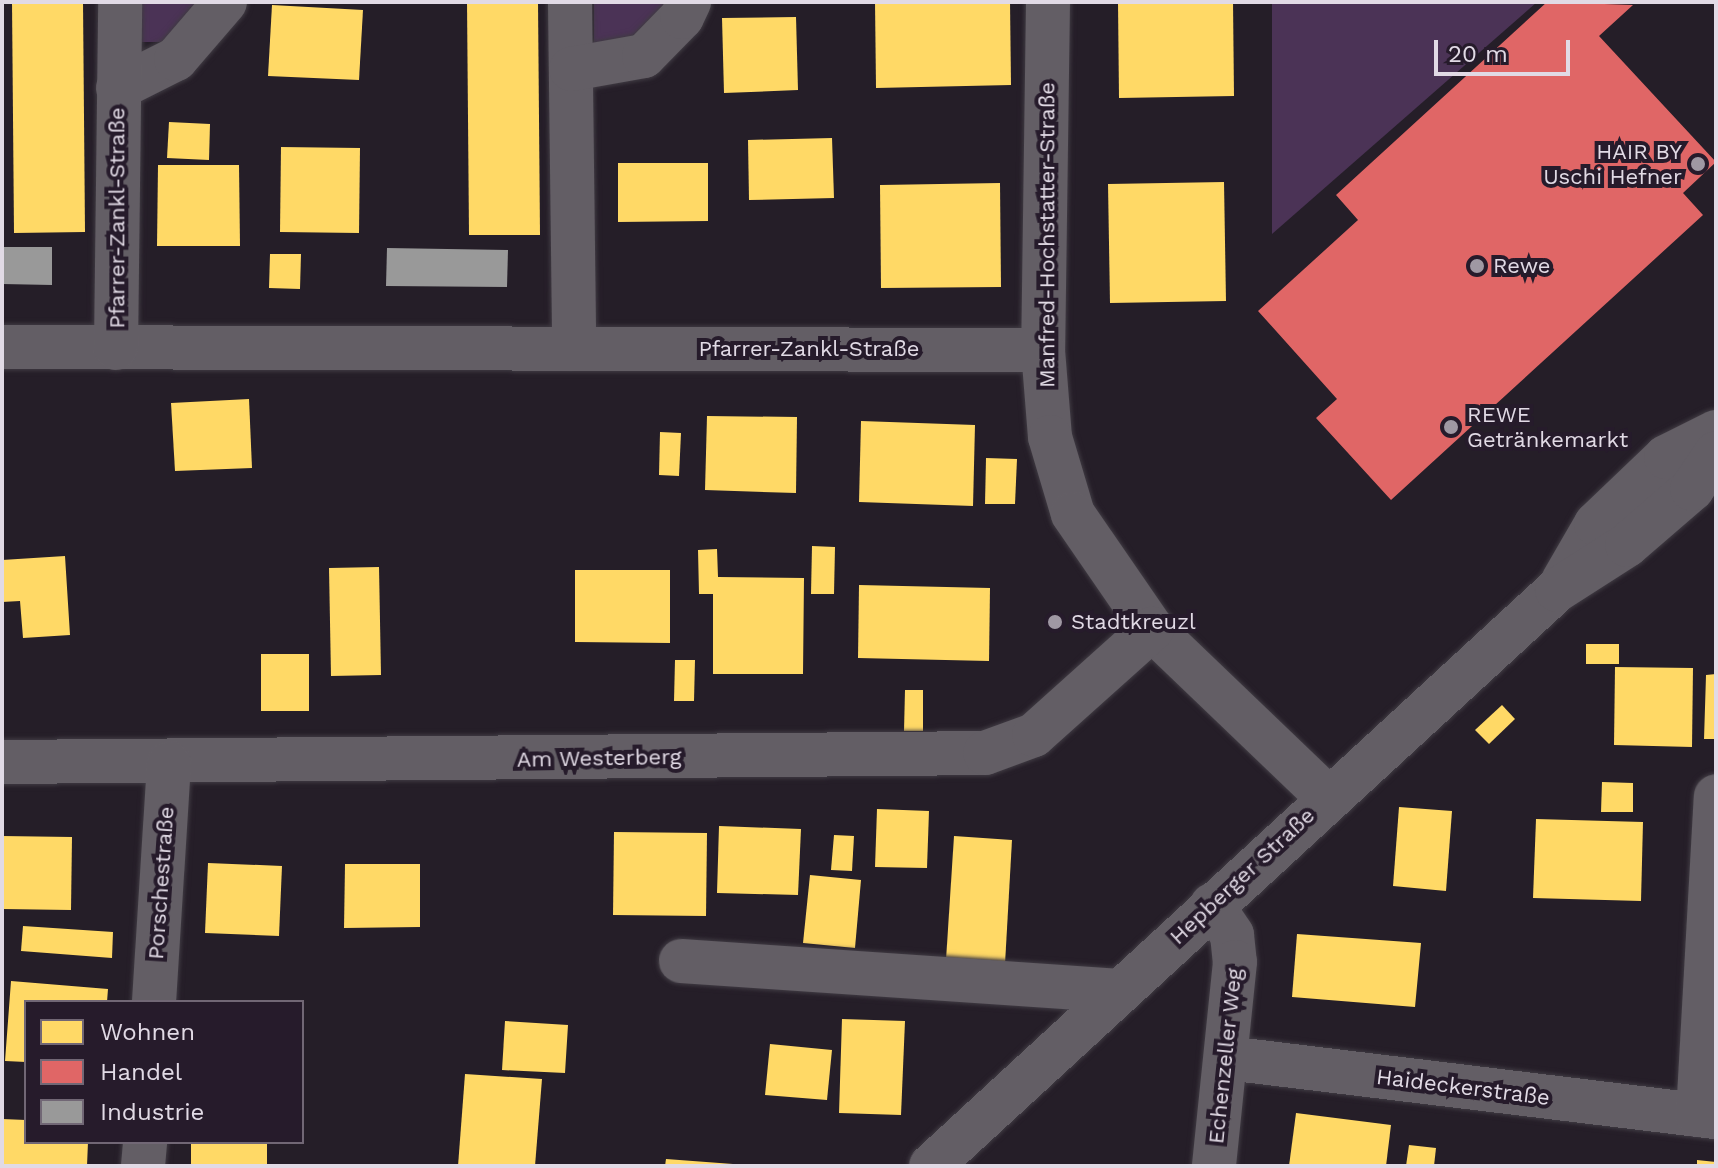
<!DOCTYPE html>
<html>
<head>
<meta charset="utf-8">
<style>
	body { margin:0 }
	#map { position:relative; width:1718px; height:1168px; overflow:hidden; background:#251e28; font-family:"Work Sans",sans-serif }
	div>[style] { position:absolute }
	.green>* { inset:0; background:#4b3356 }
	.homes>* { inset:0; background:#ffd966 }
	.shops>* { inset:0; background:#e06666 }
	.industry>* { inset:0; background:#999 }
	.roads { filter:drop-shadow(0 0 2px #403b43) drop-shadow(0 0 2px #403b43) }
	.minor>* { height:44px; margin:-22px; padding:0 22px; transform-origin:22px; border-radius:22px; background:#635e65 }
	.dots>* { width:22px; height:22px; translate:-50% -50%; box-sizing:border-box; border:4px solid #261b2b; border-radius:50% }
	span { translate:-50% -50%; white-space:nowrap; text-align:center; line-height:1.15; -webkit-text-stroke:8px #261b2b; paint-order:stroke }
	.poi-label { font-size:22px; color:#e1dae5 }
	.right { translate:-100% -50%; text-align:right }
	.left { translate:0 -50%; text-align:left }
	.street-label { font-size:22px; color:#e1dae5 }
	.frame { position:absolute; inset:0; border:4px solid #e1dae5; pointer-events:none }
	.legend { position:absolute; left:24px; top:1000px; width:280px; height:144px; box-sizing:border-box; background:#261b2b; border:2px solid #716775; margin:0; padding:10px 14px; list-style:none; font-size:24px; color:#e1dae5 }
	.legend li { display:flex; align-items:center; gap:16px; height:40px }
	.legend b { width:40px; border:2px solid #716775 }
	.scale { position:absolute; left:1434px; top:40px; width:136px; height:36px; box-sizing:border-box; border:4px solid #e1dae5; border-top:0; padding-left:10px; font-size:24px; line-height:28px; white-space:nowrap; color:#e1dae5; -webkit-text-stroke:6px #261b2b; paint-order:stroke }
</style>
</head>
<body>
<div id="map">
	<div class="green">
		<div style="clip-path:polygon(139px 2px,209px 2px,168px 42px,138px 42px)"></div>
		<div style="clip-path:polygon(594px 2px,667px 2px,624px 45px,594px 44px)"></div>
		<div style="clip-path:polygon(1272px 2px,1537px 2px,1272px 234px)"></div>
	</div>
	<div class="homes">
		<div style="clip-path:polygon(12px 2px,83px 2px,85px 232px,14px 233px)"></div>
		<div style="clip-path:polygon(467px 2px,538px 2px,540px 235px,469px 235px)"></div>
		<div style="clip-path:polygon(875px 2px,1010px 2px,1011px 85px,876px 88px)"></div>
		<div style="clip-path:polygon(1118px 2px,1233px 2px,1234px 96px,1119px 98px)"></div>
		<div style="clip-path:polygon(272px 5px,363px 10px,359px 80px,268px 76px)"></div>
		<div style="clip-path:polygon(796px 17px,798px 90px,724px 93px,722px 18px)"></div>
		<div style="clip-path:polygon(169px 122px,210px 124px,209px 160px,167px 158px)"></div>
		<div style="clip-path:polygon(832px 138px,834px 198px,749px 200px,748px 140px)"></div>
		<div style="clip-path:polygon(281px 147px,360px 148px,359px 233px,280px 232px)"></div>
		<div style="clip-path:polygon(618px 163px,708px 163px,708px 221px,618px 222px)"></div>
		<div style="clip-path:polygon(158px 165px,239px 165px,240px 246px,157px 246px)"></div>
		<div style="clip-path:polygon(1224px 182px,1226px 301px,1110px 303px,1108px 184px)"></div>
		<div style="clip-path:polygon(1000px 183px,1001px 287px,881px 288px,880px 185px)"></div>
		<div style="clip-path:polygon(270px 254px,301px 254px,300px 289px,269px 288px)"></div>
		<div style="clip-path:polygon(249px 399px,252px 468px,175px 471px,171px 403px)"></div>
		<div style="clip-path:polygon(707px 416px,797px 417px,796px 493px,705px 490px)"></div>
		<div style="clip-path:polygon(861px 421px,975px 425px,973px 506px,859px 502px)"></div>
		<div style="clip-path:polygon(660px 432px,681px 433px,679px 476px,659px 475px)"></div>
		<div style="clip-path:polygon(986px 458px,1017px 459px,1015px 504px,985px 504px)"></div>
		<div style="clip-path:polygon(812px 546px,835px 547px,834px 594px,811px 594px)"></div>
		<div style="clip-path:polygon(717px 549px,718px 577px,804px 578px,803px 674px,713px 674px,713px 594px,699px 594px,698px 550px)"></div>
		<div style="clip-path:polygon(65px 556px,70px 635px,23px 638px,20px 601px,2px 602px,2px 560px)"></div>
		<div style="clip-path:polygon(379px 567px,381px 675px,331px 676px,329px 568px)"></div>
		<div style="clip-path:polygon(575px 570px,670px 570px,670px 643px,575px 642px)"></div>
		<div style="clip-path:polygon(859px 585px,990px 588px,989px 661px,858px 658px)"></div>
		<div style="clip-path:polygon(1586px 644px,1619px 644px,1619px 664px,1586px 664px)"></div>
		<div style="clip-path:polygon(261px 654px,309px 654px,309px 711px,261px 711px)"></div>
		<div style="clip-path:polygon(675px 660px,695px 660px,694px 701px,674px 701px)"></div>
		<div style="clip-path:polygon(1615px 667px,1693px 668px,1692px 747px,1614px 745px)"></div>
		<div style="clip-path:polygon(1716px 674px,1716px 739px,1704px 739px,1706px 675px)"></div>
		<div style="clip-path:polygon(905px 690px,923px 690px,923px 731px,904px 731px)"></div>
		<div style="clip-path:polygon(1502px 705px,1515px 719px,1489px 744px,1475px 730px)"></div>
		<div style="clip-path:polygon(1602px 782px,1633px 783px,1633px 812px,1601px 812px)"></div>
		<div style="clip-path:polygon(1399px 807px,1452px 811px,1446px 891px,1393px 886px)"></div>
		<div style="clip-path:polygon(877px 809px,929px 811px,927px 868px,875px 867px)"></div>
		<div style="clip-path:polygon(1536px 819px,1643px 822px,1641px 901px,1533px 898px)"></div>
		<div style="clip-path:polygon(719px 826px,801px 829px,798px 895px,717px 893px)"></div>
		<div style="clip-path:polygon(614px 832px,707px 833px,706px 916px,613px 915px)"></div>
		<div style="clip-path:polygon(834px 835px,854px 836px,852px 871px,831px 870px)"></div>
		<div style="clip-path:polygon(2px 836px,72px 837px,71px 910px,2px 909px)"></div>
		<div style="clip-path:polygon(954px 836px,1012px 840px,1005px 964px,946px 960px)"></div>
		<div style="clip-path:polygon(208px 863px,282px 866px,279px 936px,205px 933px)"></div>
		<div style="clip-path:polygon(345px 864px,420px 864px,420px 927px,344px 928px)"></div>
		<div style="clip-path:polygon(810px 875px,861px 880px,855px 948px,803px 943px)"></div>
		<div style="clip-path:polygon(23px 926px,113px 932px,112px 958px,21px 951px)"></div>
		<div style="clip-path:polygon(1297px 934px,1421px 943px,1415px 1007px,1292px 997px)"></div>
		<div style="clip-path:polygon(11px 981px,108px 989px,107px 1002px,26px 1002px,26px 1062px,5px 1061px)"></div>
		<div style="clip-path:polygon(842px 1019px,905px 1021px,901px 1115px,839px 1113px)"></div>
		<div style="clip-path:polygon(505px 1021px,568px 1025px,565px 1073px,502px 1070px)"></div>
		<div style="clip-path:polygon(770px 1044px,832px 1050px,827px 1100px,765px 1095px)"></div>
		<div style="clip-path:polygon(465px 1074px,542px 1079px,535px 1166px,458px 1166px)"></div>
		<div style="clip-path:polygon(1296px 1113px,1391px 1125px,1386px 1166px,1289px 1166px)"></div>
		<div style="clip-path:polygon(2px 1119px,26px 1120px,26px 1142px,88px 1142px,87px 1166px,2px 1166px)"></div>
		<div style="clip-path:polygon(191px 1142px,267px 1142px,267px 1166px,191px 1166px)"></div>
		<div style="clip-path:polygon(1409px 1145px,1436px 1148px,1434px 1166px,1406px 1166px)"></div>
		<div style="clip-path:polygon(666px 1159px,733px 1164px,733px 1166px,665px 1166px)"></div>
		<div style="clip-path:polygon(1697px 1160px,1716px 1162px,1716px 1166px,1697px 1166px)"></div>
	</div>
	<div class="shops">
		<div style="clip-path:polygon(1547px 2px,1633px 5px,1599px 36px,1716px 162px,1683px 193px,1703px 215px,1391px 500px,1316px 418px,1337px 399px,1258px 311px,1358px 220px,1336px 195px)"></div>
	</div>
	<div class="industry">
		<div style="clip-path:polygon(2px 247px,52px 247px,52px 285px,2px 284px)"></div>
		<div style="clip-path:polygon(387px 248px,508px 250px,507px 287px,386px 286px)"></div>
	</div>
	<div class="roads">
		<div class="minor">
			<div style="left:570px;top:2px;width:347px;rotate:89.3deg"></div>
			<div style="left:1048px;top:2px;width:348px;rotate:90.8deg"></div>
			<div style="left:1043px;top:350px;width:87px;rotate:85.4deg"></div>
			<div style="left:1050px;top:437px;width:80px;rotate:73.4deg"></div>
			<div style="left:1073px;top:514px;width:140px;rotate:55.5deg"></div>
			<div style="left:1152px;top:629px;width:243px;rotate:43.8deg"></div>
			<div style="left:571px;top:69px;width:74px;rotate:-10.1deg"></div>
			<div style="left:644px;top:56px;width:54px;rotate:-45.7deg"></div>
			<div style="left:682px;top:17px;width:17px;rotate:-65deg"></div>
			<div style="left:118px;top:88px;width:65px;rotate:-26.6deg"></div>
			<div style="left:176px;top:59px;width:75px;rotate:-49.3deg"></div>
			<div style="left:2px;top:347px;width:1041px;rotate:0.17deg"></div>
			<div style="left:116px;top:348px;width:346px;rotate:-89.3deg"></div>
			<div style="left:1563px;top:581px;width:66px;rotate:-59.9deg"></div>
			<div style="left:1596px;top:524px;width:97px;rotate:-43.7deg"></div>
			<div style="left:1666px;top:457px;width:56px;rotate:-26.6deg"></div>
			<div style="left:2px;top:762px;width:983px;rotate:-0.52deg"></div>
			<div style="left:985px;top:753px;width:52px;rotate:-20.2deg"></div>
			<div style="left:1034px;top:735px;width:159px;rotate:-41.9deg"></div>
			<div style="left:1212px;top:905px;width:36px;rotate:56deg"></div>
			<div style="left:1232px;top:935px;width:27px;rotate:84deg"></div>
			<div style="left:1235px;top:962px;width:205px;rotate:95.9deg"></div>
			<div style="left:681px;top:961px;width:436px;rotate:3.9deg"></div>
			<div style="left:154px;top:1002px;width:239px;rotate:-86.4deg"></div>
			<div style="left:1227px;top:1058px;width:493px;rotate:6.9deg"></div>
			<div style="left:1698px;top:1115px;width:319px;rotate:-86.8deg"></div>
			<div style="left:143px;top:1166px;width:24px;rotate:-85deg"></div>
			<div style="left:931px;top:1166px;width:851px;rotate:-42.62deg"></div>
			<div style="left:1557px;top:590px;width:83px;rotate:-32.7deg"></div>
			<div style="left:1627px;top:545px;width:86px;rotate:-40.7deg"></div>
			<div style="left:1692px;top:489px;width:43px;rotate:-56.3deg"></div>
		</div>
	</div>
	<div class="dots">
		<div style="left:1698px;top:164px;background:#9f98a3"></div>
		<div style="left:1477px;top:266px;background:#9f98a3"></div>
		<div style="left:1451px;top:427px;background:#9f98a3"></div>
		<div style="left:1055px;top:622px;background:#9f98a3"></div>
	</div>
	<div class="poi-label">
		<span class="right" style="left:1682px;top:164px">HAIR BY<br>Uschi Hefner</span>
		<span class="left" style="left:1493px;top:266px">Rewe</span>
		<span class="left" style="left:1467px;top:427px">REWE<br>Getränkemarkt</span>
		<span class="left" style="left:1071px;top:622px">Stadtkreuzl</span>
	</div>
	<div class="street-label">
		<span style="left:117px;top:218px;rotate:-90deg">Pfarrer-Zankl-Straße</span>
		<span style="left:1047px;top:235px;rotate:-90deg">Manfred-Hochstatter-Straße</span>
		<span style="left:809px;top:349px">Pfarrer-Zankl-Straße</span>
		<span style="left:599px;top:758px;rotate:-1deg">Am Westerberg</span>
		<span style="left:1242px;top:876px;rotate:-43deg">Hepberger Straße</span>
		<span style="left:161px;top:883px;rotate:-86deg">Porschestraße</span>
		<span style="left:1225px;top:1056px;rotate:-84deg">Echenzeller Weg</span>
		<span style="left:1463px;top:1087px;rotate:7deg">Haideckerstraße</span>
	</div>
	<div class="frame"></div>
	<ul class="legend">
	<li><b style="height:22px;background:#ffd966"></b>Wohnen</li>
	<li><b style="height:22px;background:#e06666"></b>Handel</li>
	<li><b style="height:22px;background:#999"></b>Industrie</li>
	</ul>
	<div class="scale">20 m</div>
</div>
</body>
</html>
